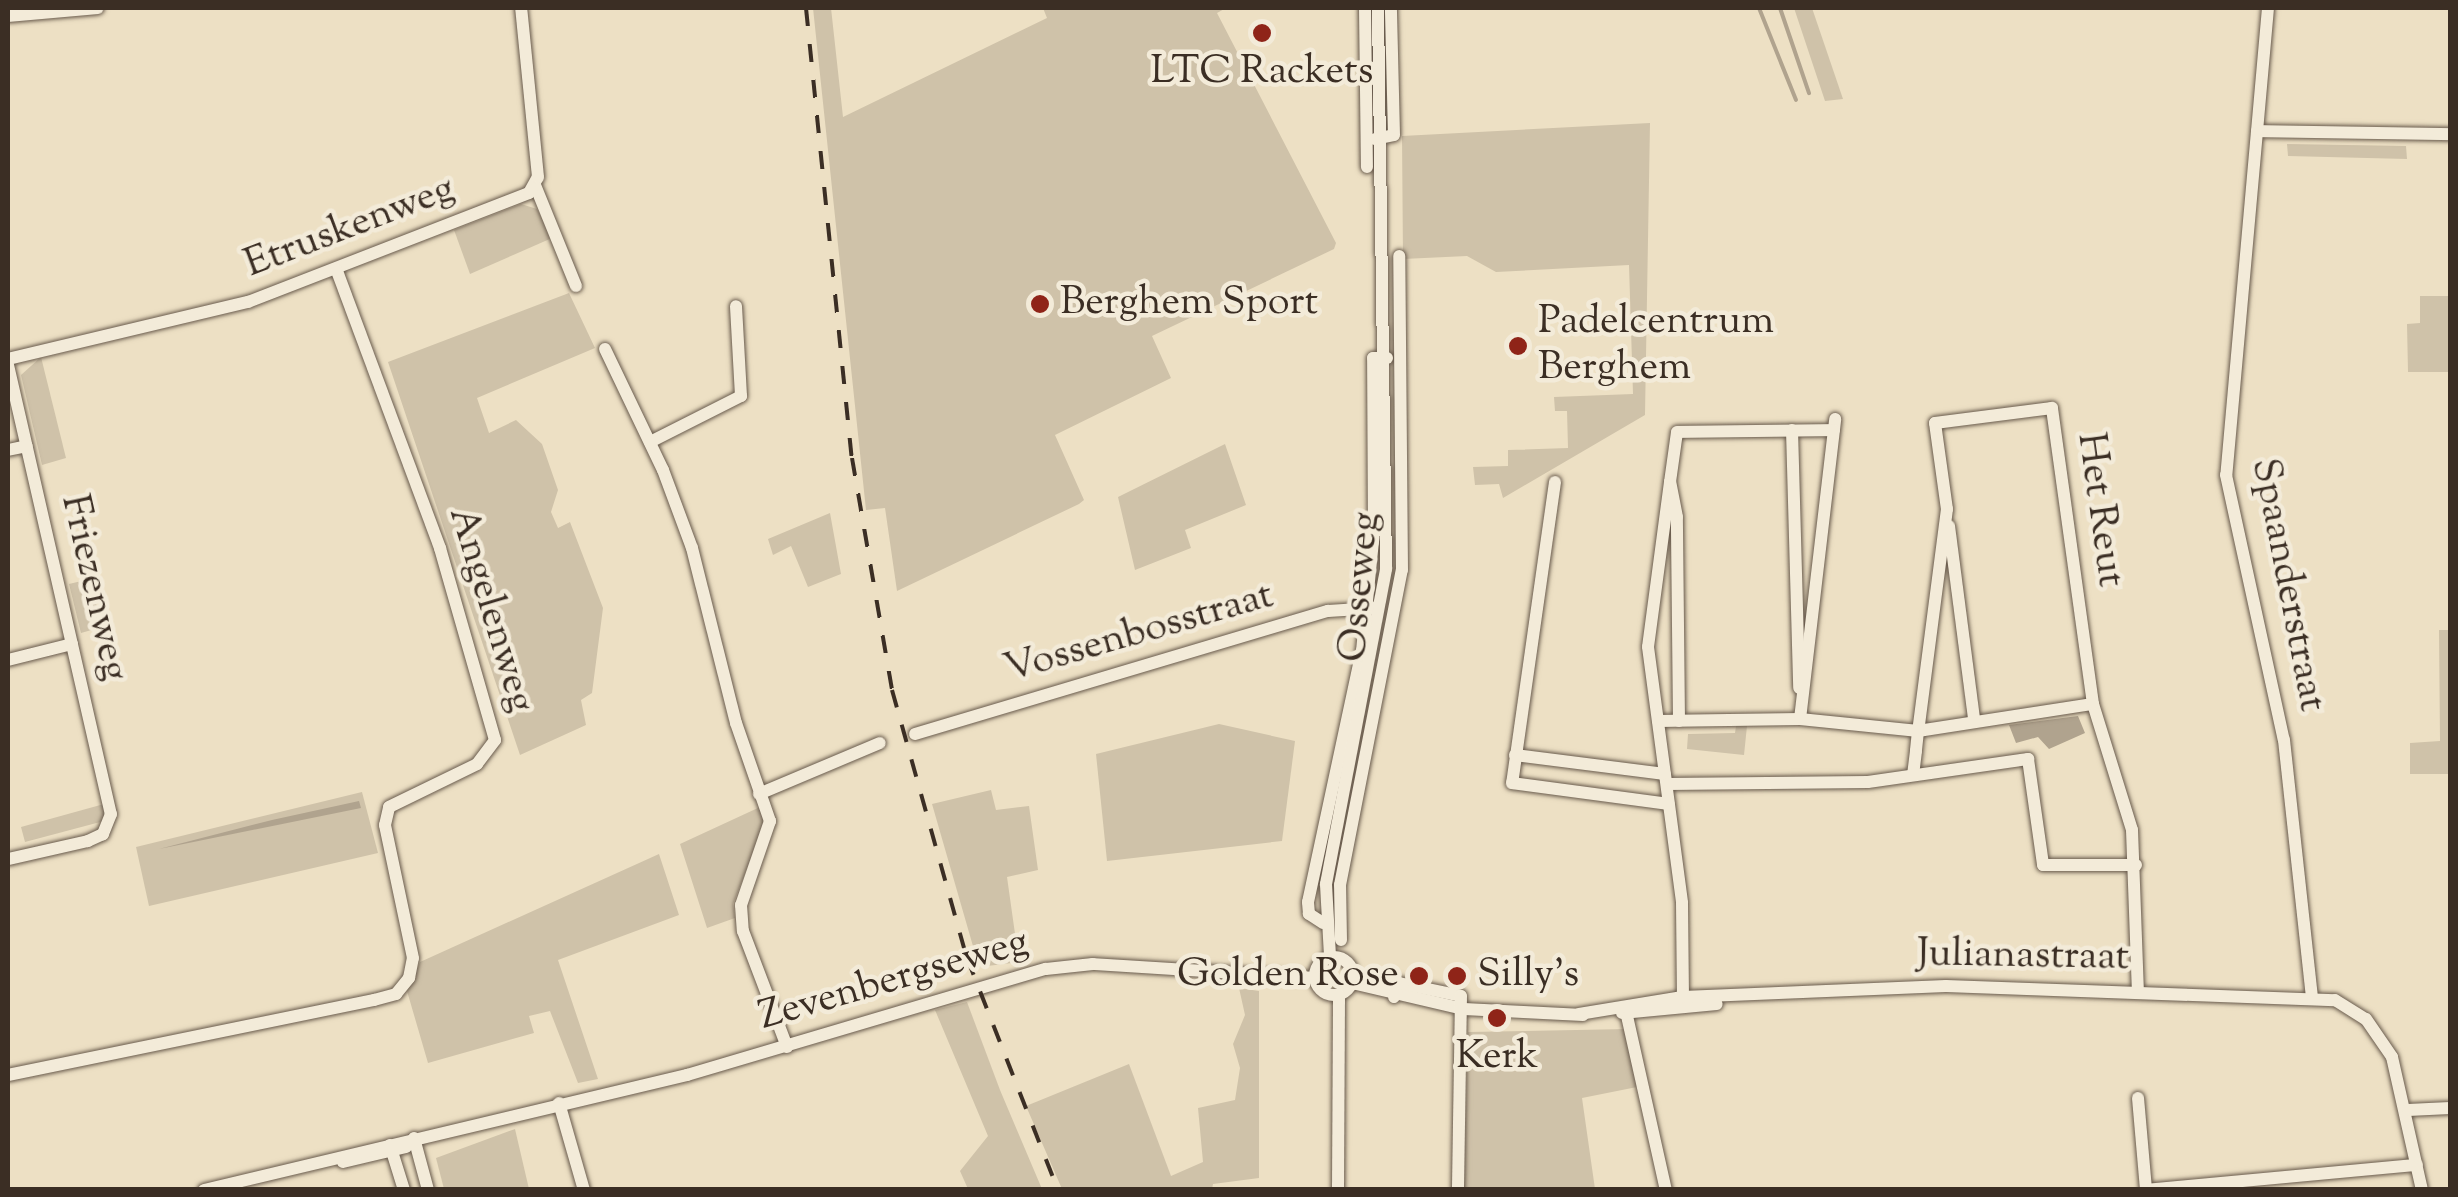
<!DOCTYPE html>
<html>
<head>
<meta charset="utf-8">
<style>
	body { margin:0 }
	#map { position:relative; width:2458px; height:1197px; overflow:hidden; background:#ede0c4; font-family:"Sorts Mill Goudy",serif }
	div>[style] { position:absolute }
	.green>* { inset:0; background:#cfc2a9 }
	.water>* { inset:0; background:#b0a38e }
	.stream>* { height:4px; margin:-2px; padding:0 2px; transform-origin:2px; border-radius:2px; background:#b0a38e }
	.roads { filter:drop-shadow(0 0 2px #685a4c) drop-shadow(0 0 2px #685a4c) }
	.minor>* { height:12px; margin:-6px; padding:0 6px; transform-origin:6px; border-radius:6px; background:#f3ebd9 }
	.minor>.ring { margin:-6px; padding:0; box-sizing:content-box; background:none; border:12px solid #f3ebd9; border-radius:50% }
	.rail>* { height:4px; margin-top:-2px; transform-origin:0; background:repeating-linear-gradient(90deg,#3b2e24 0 18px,transparent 0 36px) }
	.dots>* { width:28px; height:28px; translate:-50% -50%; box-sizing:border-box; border:5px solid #f3ebd9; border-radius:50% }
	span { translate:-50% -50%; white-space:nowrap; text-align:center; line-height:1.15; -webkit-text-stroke:9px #f3ebd9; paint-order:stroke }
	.poi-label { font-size:40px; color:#3b2e24 }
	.left { translate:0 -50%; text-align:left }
	.right { translate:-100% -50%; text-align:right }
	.street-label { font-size:40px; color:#3b2e24 }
	.frame { position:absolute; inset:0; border:10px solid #3b2e24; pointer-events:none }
</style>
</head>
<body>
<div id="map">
	<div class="green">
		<div style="clip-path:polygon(813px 8px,831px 8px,843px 117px,1047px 18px,1043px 8px,1226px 8px,1217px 13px,1336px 243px,1334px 249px,1152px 336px,1171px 378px,1055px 435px,1084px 500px,1079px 504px,897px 591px,885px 508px,866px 510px)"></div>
		<div style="clip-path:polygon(1794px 8px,1812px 8px,1843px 99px,1825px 101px)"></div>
		<div style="clip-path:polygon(1650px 123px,1645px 415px,1503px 498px,1499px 484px,1475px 485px,1473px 467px,1508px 466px,1508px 450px,1568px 448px,1567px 411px,1555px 411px,1554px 397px,1633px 394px,1629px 265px,1496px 272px,1467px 256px,1403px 259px,1402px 136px)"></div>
		<div style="clip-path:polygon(2287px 144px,2406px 146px,2407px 159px,2288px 156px)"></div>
		<div style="clip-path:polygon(521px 204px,537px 209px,552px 238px,470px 274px,454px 230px)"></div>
		<div style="clip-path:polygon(569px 293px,595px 348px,477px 398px,489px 433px,516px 420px,542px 444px,558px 490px,551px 512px,558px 528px,570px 522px,603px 608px,592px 693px,581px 700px,586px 725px,520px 755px,388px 362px)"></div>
		<div style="clip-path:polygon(2420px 296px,2450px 296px,2450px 372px,2408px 372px,2407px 324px,2420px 323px)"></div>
		<div style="clip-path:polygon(41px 357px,66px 458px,42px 465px,21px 375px)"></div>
		<div style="clip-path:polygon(1225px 444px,1246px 505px,1185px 530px,1191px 548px,1135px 570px,1118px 497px)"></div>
		<div style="clip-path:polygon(830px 513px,841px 574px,808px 587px,791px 546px,773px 555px,768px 539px)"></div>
		<div style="clip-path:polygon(90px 579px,102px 627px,81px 633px,69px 584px)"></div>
		<div style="clip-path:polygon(2439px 630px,2450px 630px,2450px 774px,2410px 774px,2410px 743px,2440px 741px)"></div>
		<div style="clip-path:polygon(1219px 724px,1295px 741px,1282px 841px,1107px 861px,1096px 754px)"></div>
		<div style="clip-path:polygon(1736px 726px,1747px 726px,1744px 755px,1687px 749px,1688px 734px,1735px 733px)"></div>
		<div style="clip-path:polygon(991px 790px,996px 810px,1029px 806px,1038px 870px,1007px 877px,1019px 962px,979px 967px,932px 804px)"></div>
		<div style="clip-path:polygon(362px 792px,378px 853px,149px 906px,136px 847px)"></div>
		<div style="clip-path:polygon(104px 804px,104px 821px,25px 842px,21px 827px)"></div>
		<div style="clip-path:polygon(760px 807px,764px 825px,733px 904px,735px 918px,707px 928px,680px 844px)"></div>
		<div style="clip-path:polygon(659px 854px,679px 915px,558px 960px,598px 1079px,578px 1083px,550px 1011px,529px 1016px,534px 1033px,428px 1063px,407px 991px,420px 962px)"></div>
		<div style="clip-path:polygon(1239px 988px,1259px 991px,1259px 1178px,1213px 1184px,1212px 1189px,1062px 1189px,1026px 1106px,1129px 1064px,1171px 1176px,1203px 1162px,1198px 1108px,1235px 1100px,1240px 1068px,1233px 1044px,1245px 1015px)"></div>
		<div style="clip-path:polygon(967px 1002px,1000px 1090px,1042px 1189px,968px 1189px,960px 1171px,988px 1136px,935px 1010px)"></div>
		<div style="clip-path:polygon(1628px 1029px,1642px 1086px,1582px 1098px,1595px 1189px,1464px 1190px,1468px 1032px)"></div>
		<div style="clip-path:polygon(515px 1129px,529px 1189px,444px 1189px,436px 1158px)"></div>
	</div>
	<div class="water">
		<div style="clip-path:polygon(2078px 716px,2085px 733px,2049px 749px,2038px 737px,2016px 743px,2009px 725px)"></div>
		<div style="clip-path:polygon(359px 801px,361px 808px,159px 849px,272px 820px)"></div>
	</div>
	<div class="stream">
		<div style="left:1759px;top:8px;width:99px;rotate:68.1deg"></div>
		<div style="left:1780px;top:8px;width:90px;rotate:71.2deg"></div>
	</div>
	<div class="roads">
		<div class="minor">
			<div style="left:1365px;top:8px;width:159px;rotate:89.3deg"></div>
			<div style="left:2268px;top:8px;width:469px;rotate:95.1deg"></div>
			<div style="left:2226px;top:475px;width:271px;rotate:77.7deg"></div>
			<div style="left:2284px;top:740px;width:258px;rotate:83.8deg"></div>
			<div style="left:8px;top:16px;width:90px;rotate:-5.1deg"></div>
			<div style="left:2257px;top:131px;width:193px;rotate:0.9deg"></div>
			<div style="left:1375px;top:139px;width:19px;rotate:-12deg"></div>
			<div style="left:1394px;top:135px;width:127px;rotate:-91.4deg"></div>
			<div style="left:535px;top:185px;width:109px;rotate:67.9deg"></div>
			<div style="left:605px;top:349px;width:134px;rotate:64.4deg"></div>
			<div style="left:663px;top:470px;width:83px;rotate:69.6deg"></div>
			<div style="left:692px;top:548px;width:180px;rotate:75.9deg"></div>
			<div style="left:736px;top:723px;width:104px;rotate:70.9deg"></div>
			<div style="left:770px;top:821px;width:89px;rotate:109deg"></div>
			<div style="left:741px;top:905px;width:26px;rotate:86deg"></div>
			<div style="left:743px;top:931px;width:124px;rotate:69.2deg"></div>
			<div style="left:8px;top:359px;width:247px;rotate:-13.4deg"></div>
			<div style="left:248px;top:302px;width:301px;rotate:-21.2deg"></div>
			<div style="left:529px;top:193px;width:18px;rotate:-61deg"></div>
			<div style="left:538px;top:177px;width:170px;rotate:-95.7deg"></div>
			<div style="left:8px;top:365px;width:461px;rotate:77.1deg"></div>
			<div style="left:111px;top:814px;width:22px;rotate:112deg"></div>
			<div style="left:103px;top:834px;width:17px;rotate:155deg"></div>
			<div style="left:88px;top:841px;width:82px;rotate:167.3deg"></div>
			<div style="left:1792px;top:430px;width:258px;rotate:88.4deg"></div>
			<div style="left:650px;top:442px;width:102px;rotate:-26.8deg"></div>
			<div style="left:741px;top:396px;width:90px;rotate:-93.2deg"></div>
			<div style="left:8px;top:450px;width:19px;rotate:-12deg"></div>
			<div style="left:1555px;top:482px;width:304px;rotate:98.1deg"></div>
			<div style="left:1512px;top:783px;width:158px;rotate:7.6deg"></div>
			<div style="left:1670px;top:482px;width:166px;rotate:97.6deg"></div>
			<div style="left:1648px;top:647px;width:258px;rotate:82.4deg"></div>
			<div style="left:1682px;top:903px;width:104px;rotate:89.4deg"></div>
			<div style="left:1949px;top:526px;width:195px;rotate:82.6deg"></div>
			<div style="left:8px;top:660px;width:66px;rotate:-14deg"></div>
			<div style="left:2093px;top:704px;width:132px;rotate:72.8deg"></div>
			<div style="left:2132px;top:830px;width:161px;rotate:87.9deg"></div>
			<div style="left:1800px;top:719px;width:302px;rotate:-83.3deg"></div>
			<div style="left:1658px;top:721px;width:142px;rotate:-0.8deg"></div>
			<div style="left:1800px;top:719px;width:119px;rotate:5.8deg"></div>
			<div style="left:1918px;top:731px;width:177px;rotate:-8.8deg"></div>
			<div style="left:2093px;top:704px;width:299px;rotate:-97.9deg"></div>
			<div style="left:2052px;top:408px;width:118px;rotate:172.7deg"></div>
			<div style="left:1935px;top:423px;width:87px;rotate:82.1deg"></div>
			<div style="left:1947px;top:509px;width:224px;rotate:97.4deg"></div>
			<div style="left:1918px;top:731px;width:20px;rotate:96deg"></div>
			<div style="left:1916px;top:751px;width:24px;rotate:97deg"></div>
			<div style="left:1679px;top:721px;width:204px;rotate:-90.6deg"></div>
			<div style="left:1677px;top:517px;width:36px;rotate:-101deg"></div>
			<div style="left:1670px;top:482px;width:50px;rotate:-82deg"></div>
			<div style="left:1677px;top:432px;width:157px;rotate:-0.7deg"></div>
			<div style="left:915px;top:734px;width:431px;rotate:-16.6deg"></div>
			<div style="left:1328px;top:611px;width:47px;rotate:-3.7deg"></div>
			<div style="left:1515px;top:755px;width:151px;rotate:7.2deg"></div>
			<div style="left:1667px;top:784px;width:201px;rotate:-0.6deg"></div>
			<div style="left:1868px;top:782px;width:162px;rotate:-8.2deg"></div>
			<div style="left:2028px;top:759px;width:107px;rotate:81.9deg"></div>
			<div style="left:2043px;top:865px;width:93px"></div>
			<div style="left:759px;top:794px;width:131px;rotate:-22.9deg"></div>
			<div style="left:1323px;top:923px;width:17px;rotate:-147deg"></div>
			<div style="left:1309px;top:914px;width:12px;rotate:-95deg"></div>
			<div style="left:1308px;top:902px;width:257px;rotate:-77.9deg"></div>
			<div style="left:1362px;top:651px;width:122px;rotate:-84.3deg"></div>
			<div style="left:1374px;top:530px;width:172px;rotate:-90.3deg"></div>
			<div style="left:1373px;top:358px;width:14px"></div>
			<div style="left:1341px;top:940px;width:55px;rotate:-91deg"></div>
			<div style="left:1340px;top:885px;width:321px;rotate:-78.9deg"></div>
			<div style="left:1402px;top:570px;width:314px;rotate:-90.5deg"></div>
			<div style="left:1330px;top:956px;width:72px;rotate:-93.2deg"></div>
			<div style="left:1326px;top:884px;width:321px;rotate:-79.2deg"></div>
			<div style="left:1386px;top:569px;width:561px;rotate:-90.82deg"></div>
			<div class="ring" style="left:1315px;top:957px;width:26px;height:26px"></div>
			<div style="left:1352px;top:983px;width:115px;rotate:13.1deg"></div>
			<div style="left:1464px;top:1009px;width:119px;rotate:2.9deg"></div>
			<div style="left:1394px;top:997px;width:15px;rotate:-70deg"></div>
			<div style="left:1399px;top:983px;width:63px;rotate:11.8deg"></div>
			<div style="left:1461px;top:996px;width:194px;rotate:90.9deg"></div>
			<div style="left:1625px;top:1007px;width:188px;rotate:77.4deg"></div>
			<div style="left:1622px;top:1013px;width:95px;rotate:-5.4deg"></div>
			<div style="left:1579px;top:1014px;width:105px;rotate:-9.3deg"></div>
			<div style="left:1683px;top:997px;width:263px;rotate:-2.4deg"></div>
			<div style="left:1946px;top:986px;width:389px;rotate:2.1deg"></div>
			<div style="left:2335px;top:1000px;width:36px;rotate:32deg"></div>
			<div style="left:2366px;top:1019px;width:46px;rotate:55.6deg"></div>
			<div style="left:2392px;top:1057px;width:136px;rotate:77.3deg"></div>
			<div style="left:8px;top:1075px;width:374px;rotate:-11.6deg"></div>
			<div style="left:374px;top:1000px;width:23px;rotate:-15deg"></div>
			<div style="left:396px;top:994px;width:21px;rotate:-51deg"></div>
			<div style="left:409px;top:978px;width:20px;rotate:-79deg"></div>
			<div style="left:413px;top:958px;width:136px;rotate:-101.9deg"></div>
			<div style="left:385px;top:825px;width:18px;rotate:-77deg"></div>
			<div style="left:389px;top:807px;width:98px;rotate:-26deg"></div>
			<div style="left:477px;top:764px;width:30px;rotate:-53deg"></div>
			<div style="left:495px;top:740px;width:200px;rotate:-106deg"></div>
			<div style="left:440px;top:548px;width:296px;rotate:-110.4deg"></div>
			<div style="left:2138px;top:1098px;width:92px;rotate:85deg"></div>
			<div style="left:559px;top:1103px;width:91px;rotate:74deg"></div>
			<div style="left:2408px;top:1110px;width:42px;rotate:-2.7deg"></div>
			<div style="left:414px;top:1138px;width:54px;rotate:74.9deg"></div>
			<div style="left:390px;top:1145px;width:47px;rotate:72.7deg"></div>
			<div style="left:343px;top:1162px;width:65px;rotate:-13.4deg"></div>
			<div style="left:204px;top:1190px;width:497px;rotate:-13.4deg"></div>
			<div style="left:687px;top:1075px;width:374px;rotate:-16.5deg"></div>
			<div style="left:1046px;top:969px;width:47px;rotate:-6.1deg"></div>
			<div style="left:1093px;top:964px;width:221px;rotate:3.6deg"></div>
			<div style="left:1338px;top:1190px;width:195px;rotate:-89.7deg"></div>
			<div style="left:2146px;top:1190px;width:272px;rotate:-5.3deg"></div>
		</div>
	</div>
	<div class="rail">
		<div style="left:806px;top:8px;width:452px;rotate:84.2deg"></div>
		<div style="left:852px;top:458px;width:235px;rotate:80.2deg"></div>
		<div style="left:892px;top:690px;width:278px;rotate:74.4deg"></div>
		<div style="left:967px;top:958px;width:249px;rotate:68.6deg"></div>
	</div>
	<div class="dots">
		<div style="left:1262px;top:33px;background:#8f2418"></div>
		<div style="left:1040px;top:304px;background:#8f2418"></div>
		<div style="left:1518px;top:346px;background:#8f2418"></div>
		<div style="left:1419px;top:976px;background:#8f2418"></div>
		<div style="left:1457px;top:976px;background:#8f2418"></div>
		<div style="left:1497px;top:1018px;background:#8f2418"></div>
	</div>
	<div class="poi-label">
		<span style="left:1262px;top:73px">LTC Rackets</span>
		<span class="left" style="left:1060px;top:304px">Berghem Sport</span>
		<span class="left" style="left:1538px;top:346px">Padelcentrum<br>Berghem</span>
		<span class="right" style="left:1399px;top:976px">Golden Rose</span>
		<span class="left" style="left:1477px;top:976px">Silly's</span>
		<span style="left:1497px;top:1058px">Kerk</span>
	</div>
	<div class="street-label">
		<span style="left:350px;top:228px;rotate:-21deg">Etruskenweg</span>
		<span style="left:2099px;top:510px;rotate:82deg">Het Reut</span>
		<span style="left:2287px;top:585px;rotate:79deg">Spaanderstraat</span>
		<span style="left:1361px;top:587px;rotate:-85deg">Osseweg</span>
		<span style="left:93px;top:588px;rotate:77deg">Friezenweg</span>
		<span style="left:490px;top:610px;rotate:73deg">Angelenweg</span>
		<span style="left:1139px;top:634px;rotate:-16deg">Vossenbosstraat</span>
		<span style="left:2023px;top:957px;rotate:1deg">Julianastraat</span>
		<span style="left:894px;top:981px;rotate:-16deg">Zevenbergseweg</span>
	</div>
	<div class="frame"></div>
</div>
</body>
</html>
